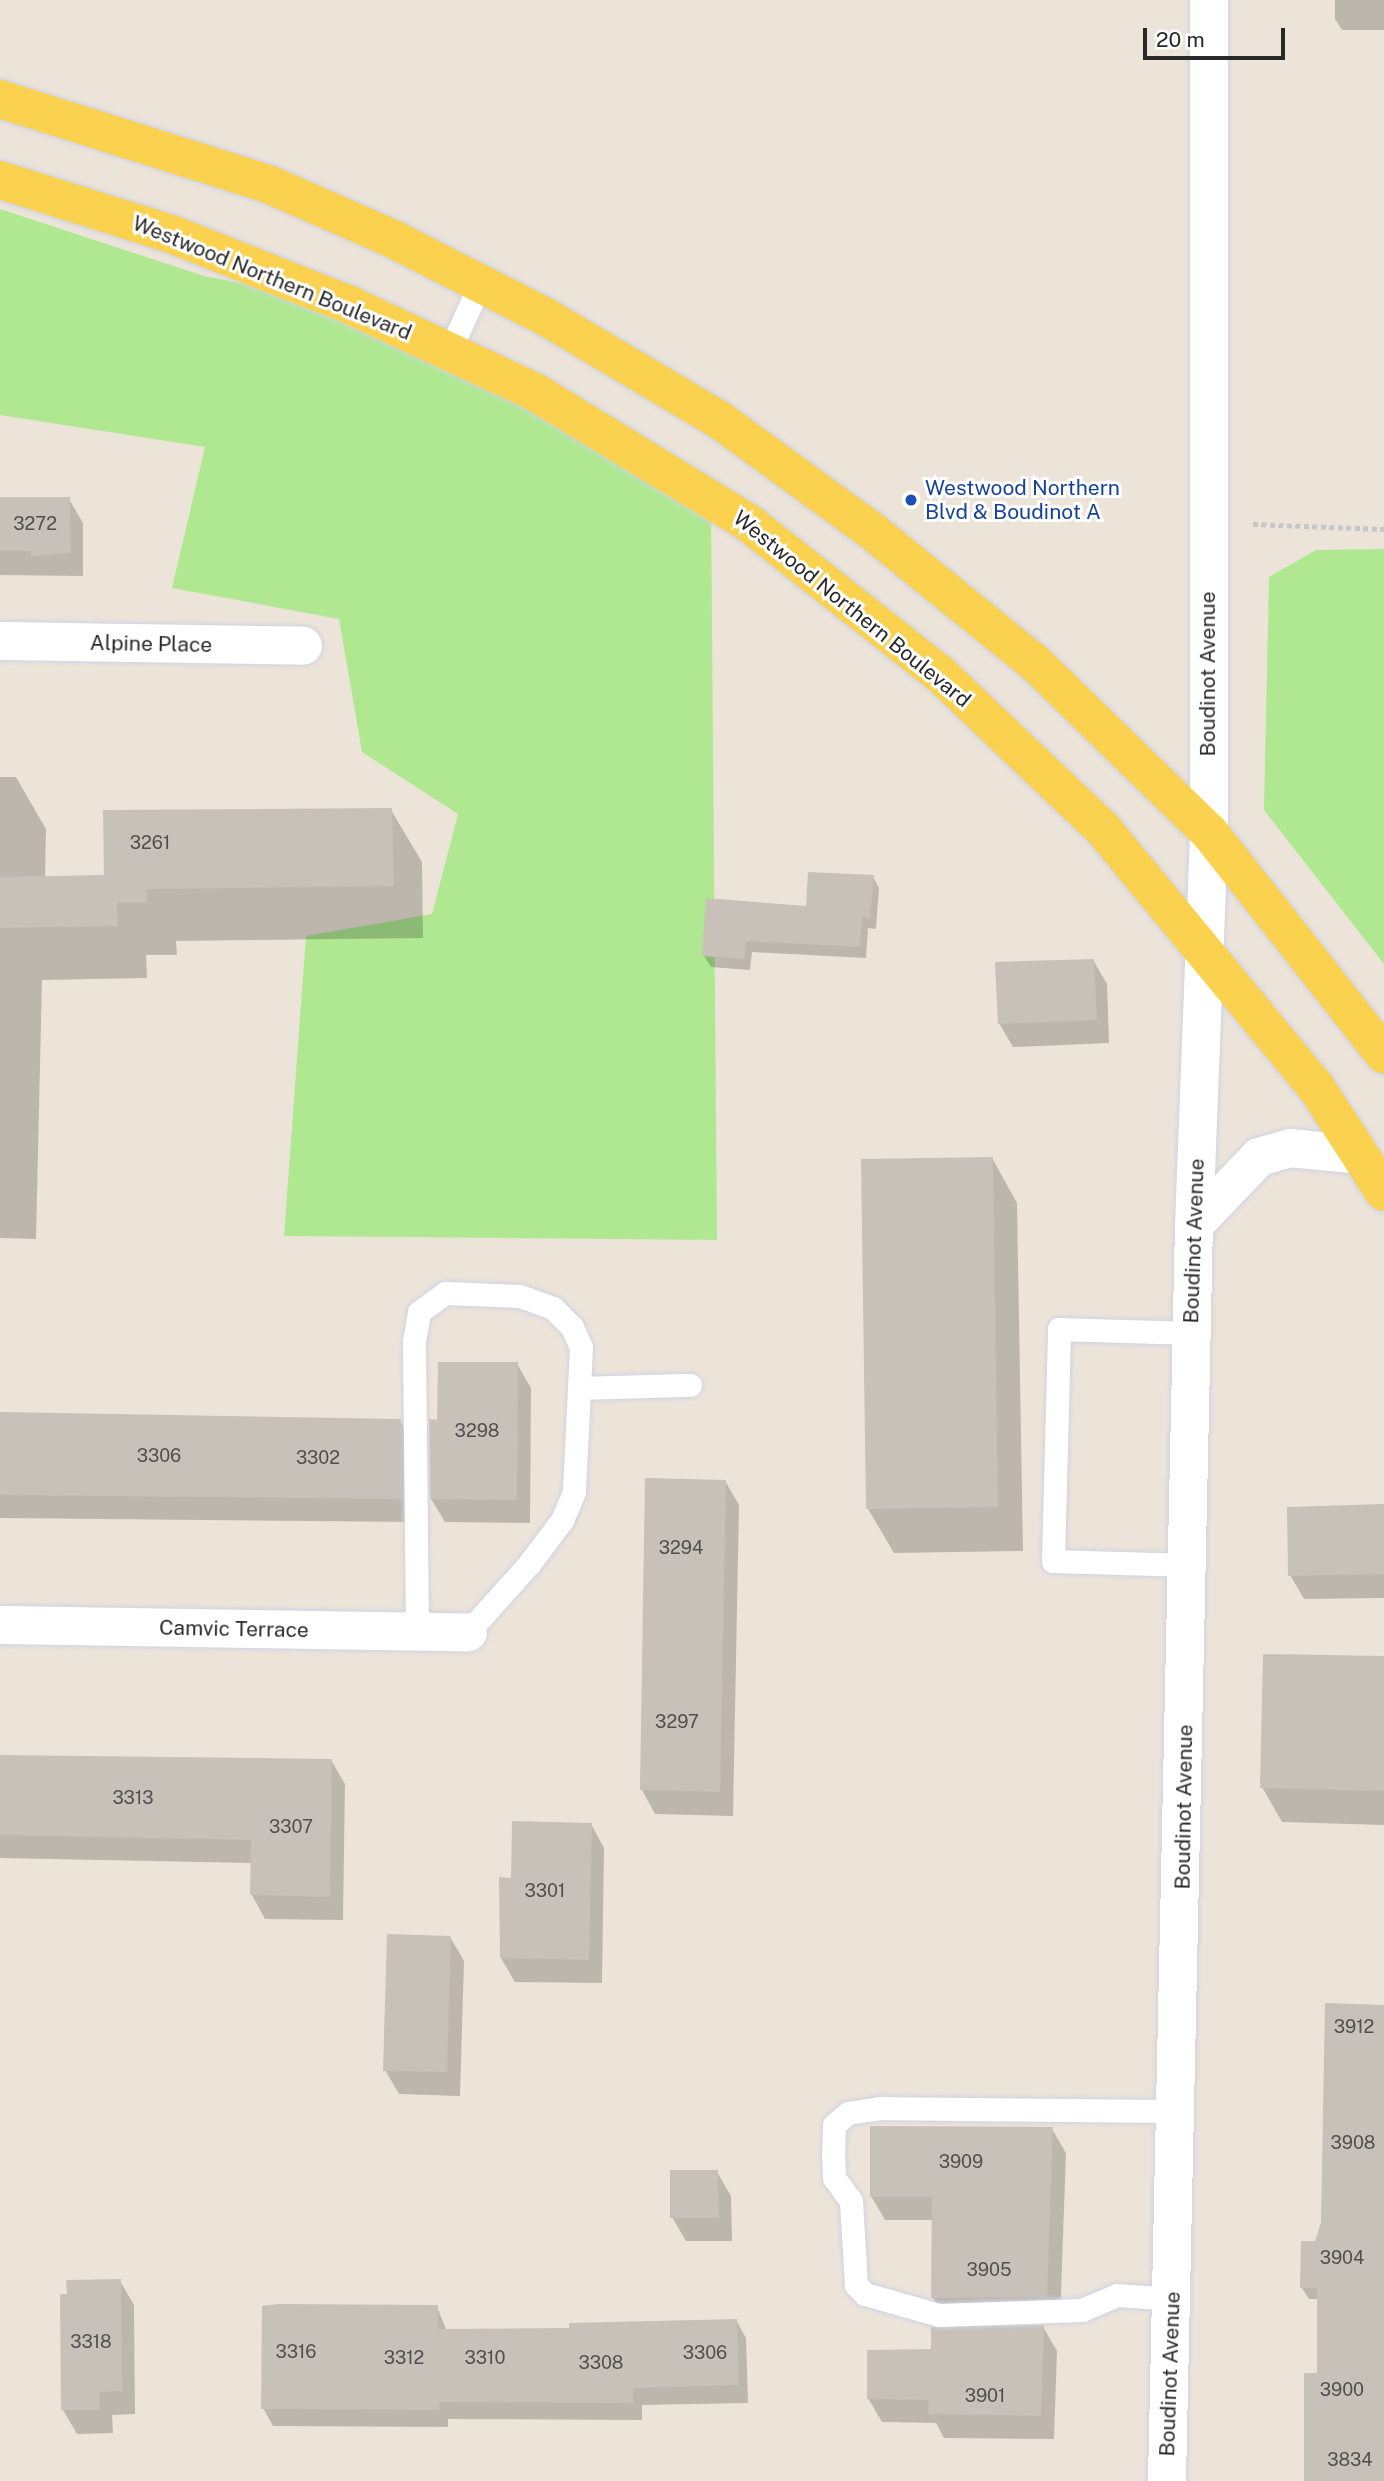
<!DOCTYPE html>
<html>
<head>
<meta charset="utf-8">
<style>
	body { margin:0 }
	#map { position:relative; width:1384px; height:2481px; overflow:hidden; background:#ede4d9; font-family:"Public Sans",sans-serif }
	div>[style] { position:absolute }
	.green>* { inset:0; background:#afe891 }
	.shadow>* { inset:0; background:#0003 }
	.building>* { inset:0; background:#c8c1b9 }
	.path>* { height:4.5px; margin-top:-2.25px; transform-origin:0; background:repeating-linear-gradient(90deg,#c7c7c7 0 5px,transparent 0 8.5px) }
	.roads { filter:drop-shadow(0 0 2px #ced3e3) drop-shadow(0 0 2px #ced3e3) }
	.lane>* { height:23px; margin:-11.5px; padding:0 11.5px; transform-origin:11.5px; border-radius:11.5px; background:#fff }
	.street>* { height:38px; margin:-19px; padding:0 19px; transform-origin:19px; border-radius:19px; background:#fff }
	.secondary>* { height:38px; margin:-19px; padding:0 19px; transform-origin:19px; border-radius:19px; background:#fff }
	.primary>* { height:38px; margin:-19px; padding:0 19px; transform-origin:19px; border-radius:19px; background:#fbd150 }
	.dots>* { width:19px; height:19px; translate:-50% -50%; box-sizing:border-box; border:4px solid #fff; border-radius:50% }
	span { translate:-50% -50%; white-space:nowrap; text-align:center; line-height:1.15; -webkit-text-stroke:6px #fff; paint-order:stroke }
	.number-label { font-size:18px; color:#514f4d }
	.number-label span { -webkit-text-stroke-width:0 }
	.street-label { font-size:21px; color:#292929 }
	.transit-label { font-size:21px; color:#164399 }
	.left { translate:0 -50%; text-align:left }
	.scale { position:absolute; left:1143px; top:28px; width:142px; height:32px; box-sizing:border-box; border:4px solid #292929; border-top:0; padding-left:9px; font-size:21px; line-height:24px; white-space:nowrap; color:#292929; -webkit-text-stroke:5px #fff; paint-order:stroke }
</style>
</head>
<body>
<div id="map">
	<div class="green">
		<div style="clip-path:polygon(0 209px,204px 276px,350px 305px,711px 500px,717px 1240px,284px 1236px,306px 936px,432px 914px,458px 814px,362px 752px,339px 619px,172px 588px,205px 447px,0 415px)"></div>
		<div style="clip-path:polygon(1384px 549px,1384px 964px,1264px 810px,1269px 577px,1316px 550px)"></div>
	</div>
	<div class="shadow">
		<div style="clip-path:polygon(1335px 0,1384px 0,1384px 30px,1342px 30px,1335px 19px)"></div>
		<div style="clip-path:polygon(0 499px,69px 499px,83px 523px,83px 576px,0 575px)"></div>
		<div style="clip-path:polygon(0 777px,16px 777px,46px 829px,45px 878px,105px 877px,391px 810px,422px 862px,423px 938px,176px 941px,177px 955px,146px 955px,147px 978px,42px 980px,36px 1239px,0 1238px)"></div>
		<div style="clip-path:polygon(873px 877px,879px 888px,876px 929px,868px 928px,866px 958px,752px 952px,750px 970px,711px 967px,704px 956px)"></div>
		<div style="clip-path:polygon(1093px 960px,1107px 984px,1109px 1043px,1013px 1047px,999px 1023px)"></div>
		<div style="clip-path:polygon(992px 1158px,1017px 1203px,1023px 1551px,894px 1553px,868px 1509px)"></div>
		<div style="clip-path:polygon(517px 1364px,531px 1388px,530px 1523px,445px 1522px,431px 1499px,439px 1421px)"></div>
		<div style="clip-path:polygon(0 1415px,400px 1421px,414px 1445px,414px 1522px,0 1518px)"></div>
		<div style="clip-path:polygon(725px 1481px,739px 1505px,733px 1816px,655px 1814px,642px 1790px)"></div>
		<div style="clip-path:polygon(1384px 1506px,1384px 1598px,1304px 1599px,1290px 1575px)"></div>
		<div style="clip-path:polygon(1384px 1658px,1384px 1825px,1282px 1822px,1262px 1787px)"></div>
		<div style="clip-path:polygon(0 1756px,331px 1760px,345px 1784px,343px 1920px,265px 1919px,252px 1895px,252px 1863px,0 1858px)"></div>
		<div style="clip-path:polygon(591px 1824px,604px 1848px,602px 1983px,515px 1982px,501px 1958px,513px 1880px)"></div>
		<div style="clip-path:polygon(450px 1937px,464px 1961px,460px 2096px,399px 2094px,385px 2070px)"></div>
		<div style="clip-path:polygon(1384px 2006px,1384px 2481px,1306px 2481px,1319px 2375px,1318px 2299px,1309px 2299px,1302px 2288px)"></div>
		<div style="clip-path:polygon(1052px 2129px,1066px 2153px,1060px 2321px,947px 2322px,933px 2298px,934px 2220px,885px 2220px,871px 2196px)"></div>
		<div style="clip-path:polygon(717px 2172px,731px 2196px,732px 2241px,686px 2241px,672px 2217px)"></div>
		<div style="clip-path:polygon(120px 2281px,134px 2305px,135px 2414px,112px 2415px,113px 2433px,77px 2434px,63px 2410px)"></div>
		<div style="clip-path:polygon(437px 2307px,447px 2331px,571px 2330px,736px 2320px,746px 2338px,748px 2403px,642px 2405px,642px 2420px,448px 2419px,448px 2427px,273px 2426px,263px 2408px)"></div>
		<div style="clip-path:polygon(1043px 2327px,1057px 2351px,1054px 2439px,944px 2438px,936px 2423px,882px 2422px,868px 2398px,933px 2351px)"></div>
	</div>
	<div class="building">
		<div style="clip-path:polygon(0 497px,70px 497px,71px 553px,31px 556px,31px 551px,0 551px)"></div>
		<div style="clip-path:polygon(392px 808px,394px 886px,147px 889px,147px 903px,117px 903px,118px 926px,0 928px,0 877px,104px 875px,103px 810px)"></div>
		<div style="clip-path:polygon(808px 872px,874px 875px,870px 918px,862px 917px,860px 947px,746px 941px,744px 959px,702px 956px,706px 898px,806px 906px)"></div>
		<div style="clip-path:polygon(1094px 959px,1097px 1020px,998px 1024px,995px 962px)"></div>
		<div style="clip-path:polygon(993px 1157px,998px 1507px,866px 1509px,861px 1159px)"></div>
		<div style="clip-path:polygon(438px 1362px,518px 1362px,517px 1500px,430px 1499px,429px 1419px,437px 1420px)"></div>
		<div style="clip-path:polygon(0 1412px,401px 1419px,402px 1499px,0 1495px)"></div>
		<div style="clip-path:polygon(645px 1478px,726px 1480px,720px 1792px,640px 1790px)"></div>
		<div style="clip-path:polygon(1384px 1504px,1384px 1574px,1288px 1576px,1287px 1507px)"></div>
		<div style="clip-path:polygon(1263px 1654px,1384px 1656px,1384px 1791px,1260px 1788px)"></div>
		<div style="clip-path:polygon(0 1755px,332px 1759px,330px 1897px,250px 1895px,251px 1840px,0 1835px)"></div>
		<div style="clip-path:polygon(512px 1821px,592px 1823px,589px 1960px,500px 1958px,499px 1877px,511px 1878px)"></div>
		<div style="clip-path:polygon(387px 1934px,451px 1936px,447px 2072px,383px 2071px)"></div>
		<div style="clip-path:polygon(1325px 2003px,1384px 2005px,1384px 2481px,1304px 2481px,1304px 2373px,1317px 2373px,1317px 2288px,1300px 2288px,1301px 2241px,1315px 2241px,1321px 2223px)"></div>
		<div style="clip-path:polygon(870px 2126px,1053px 2127px,1047px 2297px,931px 2298px,932px 2197px,870px 2197px)"></div>
		<div style="clip-path:polygon(670px 2170px,718px 2170px,719px 2218px,670px 2218px)"></div>
		<div style="clip-path:polygon(121px 2279px,122px 2391px,99px 2392px,100px 2410px,61px 2410px,60px 2294px,67px 2294px,66px 2280px)"></div>
		<div style="clip-path:polygon(278px 2304px,438px 2305px,438px 2329px,569px 2328px,569px 2323px,737px 2319px,739px 2385px,633px 2388px,633px 2403px,439px 2402px,439px 2410px,261px 2409px,262px 2306px)"></div>
		<div style="clip-path:polygon(1044px 2325px,1041px 2416px,928px 2414px,929px 2400px,867px 2399px,867px 2350px,931px 2349px,931px 2327px)"></div>
	</div>
	<div class="path">
		<div style="left:1253px;top:524px;width:131px;rotate:2.2deg"></div>
	</div>
	<div class="roads">
		<div class="lane">
			<div style="left:449px;top:352px;width:75px;rotate:-65.5deg"></div>
			<div style="left:580px;top:1388px;width:110px;rotate:-1.6deg"></div>
			<div style="left:1188px;top:1565px;width:135px;rotate:-178.3deg"></div>
			<div style="left:1053px;top:1561px;width:232px;rotate:-88.5deg"></div>
			<div style="left:1059px;top:1329px;width:133px;rotate:1.7deg"></div>
			<div style="left:417px;top:1632px;width:291px;rotate:-90.6deg"></div>
			<div style="left:414px;top:1341px;width:29px;rotate:-80deg"></div>
			<div style="left:419px;top:1312px;width:32px;rotate:-36deg"></div>
			<div style="left:445px;top:1293px;width:75px;rotate:2.3deg"></div>
			<div style="left:520px;top:1296px;width:35px;rotate:20deg"></div>
			<div style="left:553px;top:1308px;width:27px;rotate:45deg"></div>
			<div style="left:572px;top:1327px;width:22px;rotate:66deg"></div>
			<div style="left:581px;top:1347px;width:145px;rotate:92.8deg"></div>
			<div style="left:574px;top:1492px;width:30px;rotate:113deg"></div>
			<div style="left:562px;top:1520px;width:55px;rotate:126.9deg"></div>
			<div style="left:529px;top:1564px;width:91px;rotate:131.9deg"></div>
			<div style="left:1172px;top:2299px;width:55px;rotate:-175.8deg"></div>
			<div style="left:1117px;top:2295px;width:38px;rotate:157deg"></div>
			<div style="left:1082px;top:2310px;width:143px;rotate:178deg"></div>
			<div style="left:939px;top:2315px;width:77px;rotate:-164.2deg"></div>
			<div style="left:865px;top:2294px;width:13px;rotate:-135deg"></div>
			<div style="left:856px;top:2285px;width:84px;rotate:-93.4deg"></div>
			<div style="left:851px;top:2201px;width:29px;rotate:-126deg"></div>
			<div style="left:834px;top:2178px;width:23px;rotate:-92deg"></div>
			<div style="left:833px;top:2155px;width:30px;rotate:-88deg"></div>
			<div style="left:834px;top:2125px;width:18px;rotate:-41deg"></div>
			<div style="left:848px;top:2113px;width:33px;rotate:-9deg"></div>
			<div style="left:881px;top:2108px;width:296px;rotate:0.6deg"></div>
		</div>
		<div class="street">
			<div style="left:1209px;top:0;width:832px;rotate:90deg"></div>
			<div style="left:0;top:641px;width:303px;rotate:0.9deg"></div>
			<div style="left:0;top:1625px;width:468px;rotate:0.9deg"></div>
		</div>
		<div class="secondary">
			<div style="left:1194px;top:1225px;width:94px;rotate:-46.3deg"></div>
			<div style="left:1259px;top:1157px;width:32px;rotate:-16deg"></div>
			<div style="left:1290px;top:1148px;width:70px;rotate:5.7deg"></div>
			<div style="left:1167px;top:2481px;width:1256px;rotate:-88.77deg"></div>
			<div style="left:1194px;top:1225px;width:393px;rotate:-87.8deg"></div>
		</div>
		<div class="primary">
			<div style="left:0;top:99px;width:281px;rotate:17.6deg"></div>
			<div style="left:268px;top:184px;width:137px;rotate:23.7deg"></div>
			<div style="left:393px;top:239px;width:172px;rotate:27deg"></div>
			<div style="left:546px;top:317px;width:204px;rotate:30.7deg"></div>
			<div style="left:721px;top:421px;width:187px;rotate:36.1deg"></div>
			<div style="left:872px;top:531px;width:208px;rotate:39deg"></div>
			<div style="left:1034px;top:662px;width:244px;rotate:44.2deg"></div>
			<div style="left:1209px;top:832px;width:283px;rotate:51.8deg"></div>
			<div style="left:0;top:180px;width:179px;rotate:17.5deg"></div>
			<div style="left:171px;top:234px;width:193px;rotate:21.6deg"></div>
			<div style="left:350px;top:305px;width:204px;rotate:25.2deg"></div>
			<div style="left:535px;top:392px;width:252px;rotate:31.5deg"></div>
			<div style="left:750px;top:524px;width:241px;rotate:38.3deg"></div>
			<div style="left:939px;top:673px;width:226px;rotate:43.6deg"></div>
			<div style="left:1103px;top:829px;width:335px;rotate:50.5deg"></div>
			<div style="left:1316px;top:1087px;width:125px;rotate:57.1deg"></div>
		</div>
	</div>
	<div class="dots">
		<div style="left:911px;top:500px;background:#1a4fb4"></div>
	</div>
	<div class="number-label">
		<span style="left:35px;top:524px">3272</span>
		<span style="left:150px;top:843px">3261</span>
		<span style="left:477px;top:1431px">3298</span>
		<span style="left:159px;top:1456px">3306</span>
		<span style="left:318px;top:1458px">3302</span>
		<span style="left:681px;top:1548px">3294</span>
		<span style="left:677px;top:1722px">3297</span>
		<span style="left:133px;top:1798px">3313</span>
		<span style="left:291px;top:1827px">3307</span>
		<span style="left:545px;top:1891px">3301</span>
		<span style="left:1354px;top:2027px">3912</span>
		<span style="left:1353px;top:2143px">3908</span>
		<span style="left:961px;top:2162px">3909</span>
		<span style="left:1342px;top:2258px">3904</span>
		<span style="left:989px;top:2270px">3905</span>
		<span style="left:91px;top:2342px">3318</span>
		<span style="left:296px;top:2352px">3316</span>
		<span style="left:705px;top:2353px">3306</span>
		<span style="left:404px;top:2358px">3312</span>
		<span style="left:485px;top:2358px">3310</span>
		<span style="left:601px;top:2363px">3308</span>
		<span style="left:1342px;top:2390px">3900</span>
		<span style="left:985px;top:2396px">3901</span>
		<span style="left:1350px;top:2460px">3834</span>
	</div>
	<div class="street-label">
		<span style="left:272px;top:278px;rotate:22deg">Westwood Northern Boulevard</span>
		<span style="left:852px;top:609px;rotate:39deg">Westwood Northern Boulevard</span>
		<span style="left:151px;top:644px;rotate:1deg">Alpine Place</span>
		<span style="left:1208px;top:674px;rotate:-90deg">Boudinot Avenue</span>
		<span style="left:1194px;top:1241px;rotate:-88deg">Boudinot Avenue</span>
		<span style="left:234px;top:1629px;rotate:1deg">Camvic Terrace</span>
		<span style="left:1184px;top:1807px;rotate:-89deg">Boudinot Avenue</span>
		<span style="left:1170px;top:2374px;rotate:-88deg">Boudinot Avenue</span>
	</div>
	<div class="transit-label">
		<span class="left" style="left:925px;top:500px">Westwood Northern<br>Blvd &amp; Boudinot A</span>
	</div>
	<div class="scale">20 m</div>
</div>
</body>
</html>
